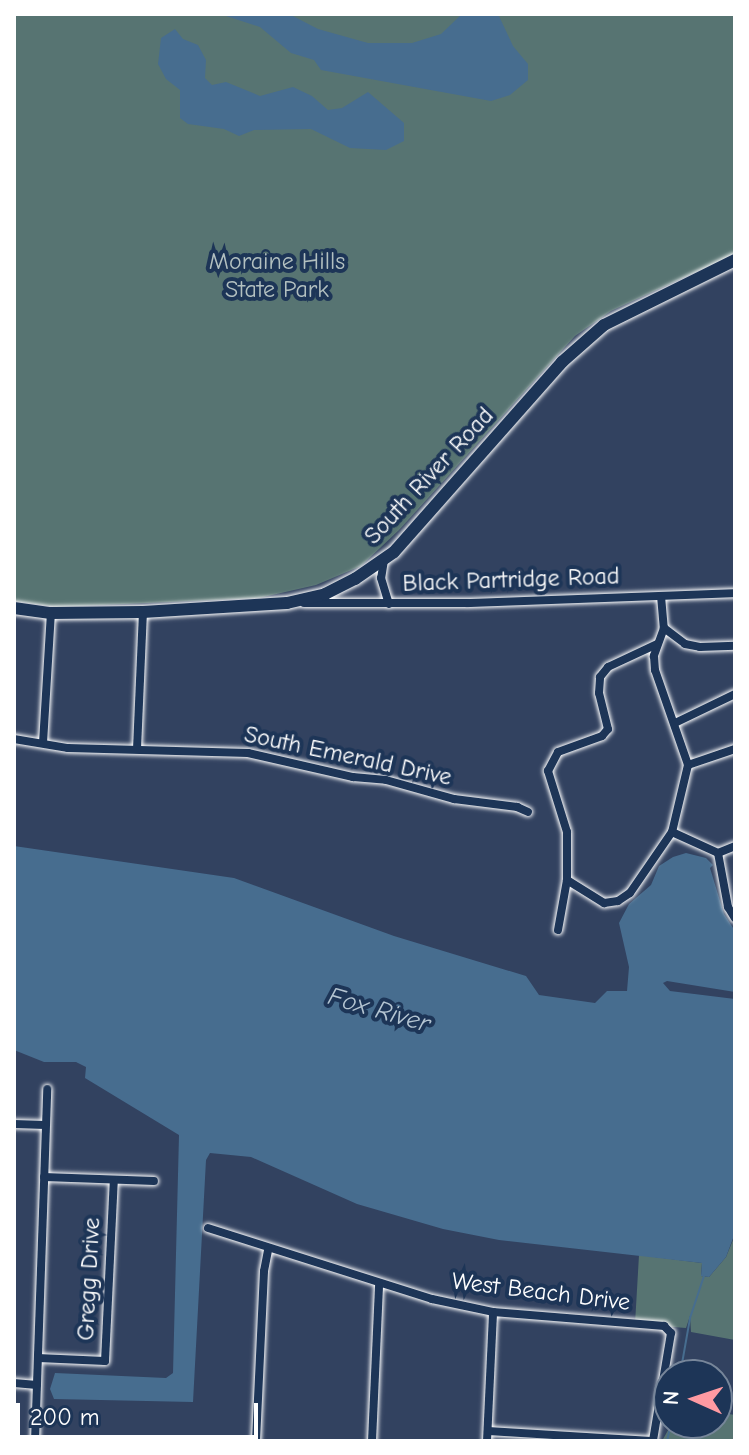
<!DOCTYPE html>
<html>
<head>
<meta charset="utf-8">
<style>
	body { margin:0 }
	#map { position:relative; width:749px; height:1455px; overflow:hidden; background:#324260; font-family:"Comic Neue",sans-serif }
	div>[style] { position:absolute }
	.green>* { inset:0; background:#577472 }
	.water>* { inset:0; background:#476d8f }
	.stream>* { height:2px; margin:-1px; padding:0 1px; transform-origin:1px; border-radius:1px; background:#476d8f }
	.roads { filter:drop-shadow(0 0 2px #fff) drop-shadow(0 0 2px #fff) }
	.street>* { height:8px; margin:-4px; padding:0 4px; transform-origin:4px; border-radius:4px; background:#1d3557 }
	.secondary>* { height:12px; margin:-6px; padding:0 6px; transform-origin:6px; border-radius:6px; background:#1d3557 }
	span { translate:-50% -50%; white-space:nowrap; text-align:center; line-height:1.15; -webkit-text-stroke:8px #1d3557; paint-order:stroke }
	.park-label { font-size:24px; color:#b3c0c0 }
	.street-label { font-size:24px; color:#fff }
	.water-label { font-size:26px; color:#b5c5d2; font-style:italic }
	.frame { position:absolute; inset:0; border:16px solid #fff; pointer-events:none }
	.north { position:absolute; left:653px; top:1359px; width:80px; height:80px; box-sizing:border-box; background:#1d3557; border:2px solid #77869a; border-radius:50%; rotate:273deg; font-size:22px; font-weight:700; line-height:32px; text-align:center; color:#fff }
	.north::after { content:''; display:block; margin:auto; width:28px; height:36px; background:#ff9aa2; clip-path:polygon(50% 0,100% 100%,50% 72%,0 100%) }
	.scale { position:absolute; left:16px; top:1403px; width:242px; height:36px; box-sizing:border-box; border:4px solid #fff; border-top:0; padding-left:10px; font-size:24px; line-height:28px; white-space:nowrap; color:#fff; -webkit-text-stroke:6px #1d3557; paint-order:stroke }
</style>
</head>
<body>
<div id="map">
	<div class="green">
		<div style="clip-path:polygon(14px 14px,735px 14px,735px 254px,611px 311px,575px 336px,399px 530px,361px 566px,316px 585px,259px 598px,56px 607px,14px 601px)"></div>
		<div style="clip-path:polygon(735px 1235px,735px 1340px,691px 1332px,690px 1316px,686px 1328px,635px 1324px,639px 1255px,702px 1263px,701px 1276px,709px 1277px,726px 1257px)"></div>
		<div style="clip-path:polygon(717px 1412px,735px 1415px,735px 1441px,662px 1441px,672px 1423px,717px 1423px)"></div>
	</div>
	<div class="water">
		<div style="clip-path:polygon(220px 14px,289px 14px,318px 29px,368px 43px,412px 43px,441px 34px,462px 14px,498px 14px,513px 46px,528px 64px,528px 80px,510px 95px,491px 101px,321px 70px,314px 60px,291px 53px,260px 27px)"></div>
		<div style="clip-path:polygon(175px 29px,183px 39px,198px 45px,206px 60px,205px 78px,212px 85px,226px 82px,260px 96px,293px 87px,312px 96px,328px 110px,342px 108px,368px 92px,404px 123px,404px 141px,386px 150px,350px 148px,311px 129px,254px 130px,239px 136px,224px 129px,188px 124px,180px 118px,180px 90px,166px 79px,158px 64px,161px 38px)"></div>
		<div style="clip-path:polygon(14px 846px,234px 878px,394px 936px,526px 976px,539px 995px,595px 1003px,607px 991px,627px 991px,629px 967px,619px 923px,629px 904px,651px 885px,659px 866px,673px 857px,686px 853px,706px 858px,713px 865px,710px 868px,724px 914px,735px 931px,735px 992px,667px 981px,663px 983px,670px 991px,735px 999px,735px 1233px,726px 1257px,709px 1277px,701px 1276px,702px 1263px,499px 1240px,443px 1229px,357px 1204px,251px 1157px,210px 1153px,206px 1160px,193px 1402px,54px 1399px,50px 1389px,55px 1373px,166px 1378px,173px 1373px,179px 1135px,85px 1078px,86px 1067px,76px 1062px,44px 1062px,14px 1050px)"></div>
	</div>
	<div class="stream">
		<div style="left:680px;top:1375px;width:58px;rotate:-80deg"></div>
		<div style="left:690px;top:1318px;width:44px;rotate:-71.6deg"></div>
		<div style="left:667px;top:1441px;width:18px;rotate:-77deg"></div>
	</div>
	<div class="roads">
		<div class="street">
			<div style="left:384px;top:560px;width:18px;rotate:99deg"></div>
			<div style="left:381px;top:578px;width:27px;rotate:73deg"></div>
			<div style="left:661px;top:596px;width:32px;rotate:85deg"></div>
			<div style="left:664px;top:628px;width:30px;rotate:110deg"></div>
			<div style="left:654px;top:656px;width:14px;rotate:86deg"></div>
			<div style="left:655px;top:670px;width:101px;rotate:70.8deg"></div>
			<div style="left:688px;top:765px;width:69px;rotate:103.4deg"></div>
			<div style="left:304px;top:603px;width:164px"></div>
			<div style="left:468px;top:603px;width:267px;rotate:-2.1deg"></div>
			<div style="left:664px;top:628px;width:26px;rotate:37deg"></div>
			<div style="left:685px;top:644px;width:15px;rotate:11deg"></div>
			<div style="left:700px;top:647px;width:35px;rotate:-2deg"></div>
			<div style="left:675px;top:723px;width:67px;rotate:-25.8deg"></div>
			<div style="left:14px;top:739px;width:55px;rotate:9.5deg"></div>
			<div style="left:68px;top:748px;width:180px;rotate:1.6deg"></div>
			<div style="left:248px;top:753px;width:108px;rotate:12.9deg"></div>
			<div style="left:353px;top:777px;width:33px;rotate:5deg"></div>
			<div style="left:386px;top:780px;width:71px;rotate:15.6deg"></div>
			<div style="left:454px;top:799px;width:64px;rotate:7.2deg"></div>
			<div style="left:517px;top:807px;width:12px;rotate:24deg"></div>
			<div style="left:43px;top:743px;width:130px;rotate:-86.5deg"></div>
			<div style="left:137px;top:749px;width:137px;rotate:-87.5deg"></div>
			<div style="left:688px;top:765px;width:50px;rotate:-18.8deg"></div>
			<div style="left:718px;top:853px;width:18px;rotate:-22deg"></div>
			<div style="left:567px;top:880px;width:44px;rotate:31.9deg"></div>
			<div style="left:604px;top:903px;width:14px;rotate:-8deg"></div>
			<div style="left:618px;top:901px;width:14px;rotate:-34deg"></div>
			<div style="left:630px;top:893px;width:74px;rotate:-55.5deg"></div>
			<div style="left:672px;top:832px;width:51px;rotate:24.5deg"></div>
			<div style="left:718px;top:853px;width:55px;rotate:79.5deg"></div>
			<div style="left:728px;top:907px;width:13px;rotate:58deg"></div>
			<div style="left:558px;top:930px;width:51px;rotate:-79.8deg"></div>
			<div style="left:567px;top:880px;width:48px;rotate:-90deg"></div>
			<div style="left:567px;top:832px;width:64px;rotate:-107.3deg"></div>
			<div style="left:548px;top:771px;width:21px;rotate:-62deg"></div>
			<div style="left:558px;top:752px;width:47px;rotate:-20deg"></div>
			<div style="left:602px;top:736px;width:9px;rotate:-49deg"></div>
			<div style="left:608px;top:729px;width:37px;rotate:-104deg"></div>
			<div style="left:599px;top:693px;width:16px;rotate:-86deg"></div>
			<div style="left:600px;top:677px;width:13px;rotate:-51deg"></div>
			<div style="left:608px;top:667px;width:54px;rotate:-25.1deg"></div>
			<div style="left:14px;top:1124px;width:31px;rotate:2deg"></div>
			<div style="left:44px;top:1177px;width:110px;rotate:2.1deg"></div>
			<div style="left:208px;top:1228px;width:235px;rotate:17.6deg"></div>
			<div style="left:432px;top:1299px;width:62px;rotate:12deg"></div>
			<div style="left:493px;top:1312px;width:172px;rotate:4.7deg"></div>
			<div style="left:664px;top:1326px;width:10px;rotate:45deg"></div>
			<div style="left:671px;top:1333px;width:109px;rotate:99.5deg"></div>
			<div style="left:38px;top:1358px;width:67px;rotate:2.6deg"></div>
			<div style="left:105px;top:1361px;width:181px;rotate:-87.2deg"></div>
			<div style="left:14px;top:1383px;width:23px;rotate:5deg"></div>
			<div style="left:488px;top:1431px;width:164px;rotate:3.5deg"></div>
			<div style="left:35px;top:1441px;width:352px;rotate:-88deg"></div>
			<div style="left:256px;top:1441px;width:170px;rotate:-87.3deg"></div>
			<div style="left:264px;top:1271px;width:21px;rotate:-79deg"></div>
			<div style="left:372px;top:1441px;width:157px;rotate:-87.4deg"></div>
			<div style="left:487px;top:1441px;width:129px;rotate:-87.3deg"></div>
		</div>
		<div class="secondary">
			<div style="left:14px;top:608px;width:37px;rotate:8deg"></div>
			<div style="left:51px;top:613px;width:92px;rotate:-0.6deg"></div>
			<div style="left:143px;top:612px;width:144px;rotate:-3.6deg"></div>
			<div style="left:287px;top:603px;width:39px;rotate:-13deg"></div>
			<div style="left:325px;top:594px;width:34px;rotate:-27deg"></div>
			<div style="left:355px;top:579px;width:47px;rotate:-34.7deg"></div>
			<div style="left:394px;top:552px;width:254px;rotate:-48.5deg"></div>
			<div style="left:562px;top:362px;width:56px;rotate:-41.4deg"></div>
			<div style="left:604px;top:325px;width:146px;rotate:-26.4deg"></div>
		</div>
	</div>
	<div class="park-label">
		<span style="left:277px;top:276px">Moraine Hills<br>State Park</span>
	</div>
	<div class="street-label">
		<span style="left:429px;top:476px;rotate:-47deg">South River Road</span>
		<span style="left:511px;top:580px;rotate:-2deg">Black Partridge Road</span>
		<span style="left:348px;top:756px;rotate:12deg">South Emerald Drive</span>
		<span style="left:89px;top:1279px;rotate:-87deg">Gregg Drive</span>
		<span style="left:541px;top:1292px;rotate:7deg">West Beach Drive</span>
	</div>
	<div class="water-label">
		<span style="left:379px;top:1011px;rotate:16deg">Fox River</span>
	</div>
	<div class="frame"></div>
	<div class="north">N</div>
	<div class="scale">200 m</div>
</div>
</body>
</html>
